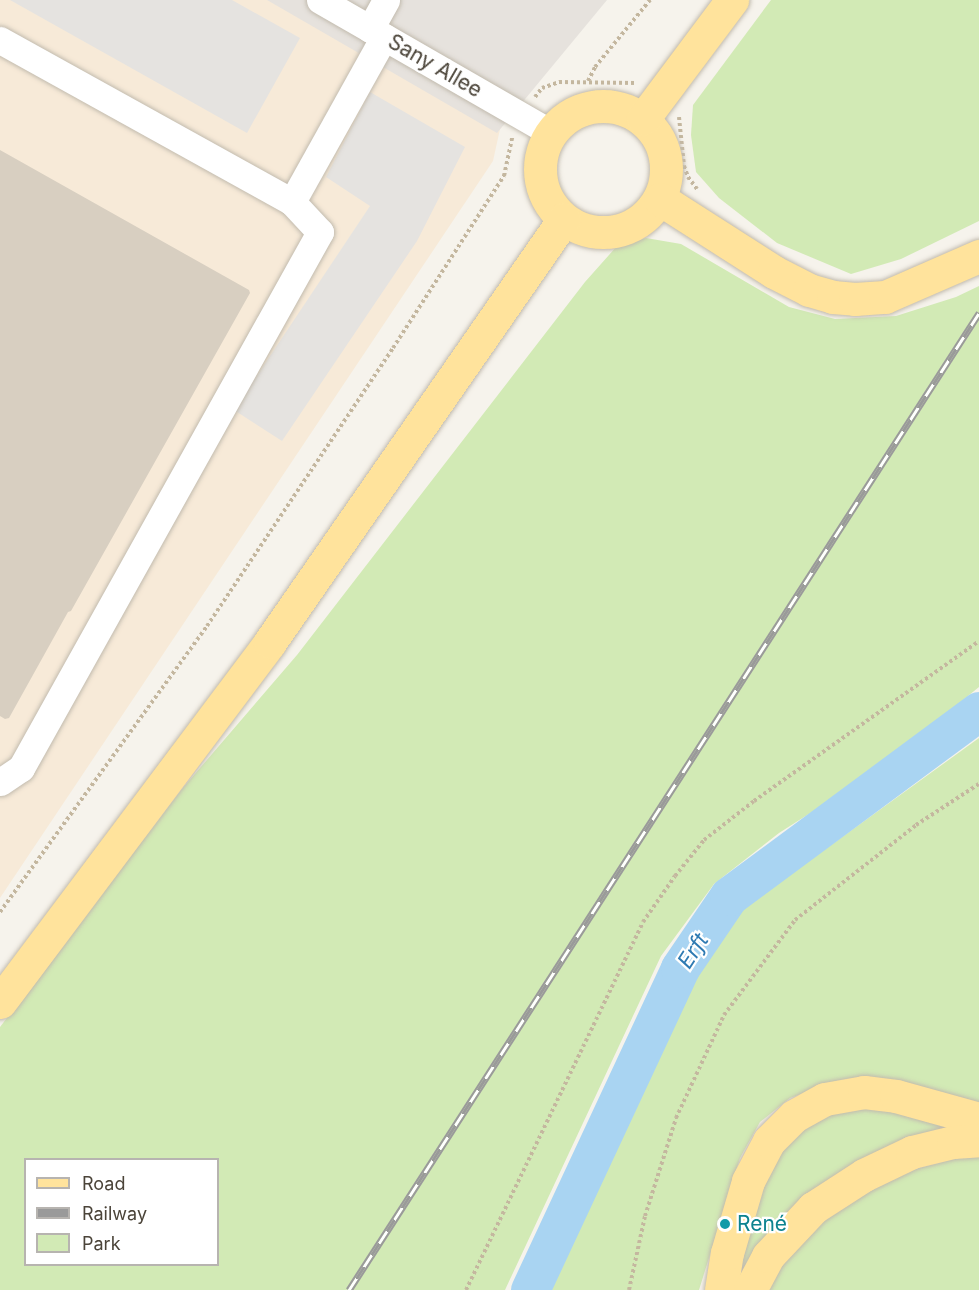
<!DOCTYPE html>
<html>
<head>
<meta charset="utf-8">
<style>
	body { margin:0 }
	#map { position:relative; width:979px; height:1290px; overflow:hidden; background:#f6f3ec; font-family:Inter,sans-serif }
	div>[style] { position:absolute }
	.commercial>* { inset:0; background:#f7ead8 }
	.industrial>* { inset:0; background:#e6e2dd }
	.green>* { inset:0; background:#d2eab5 }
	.parking>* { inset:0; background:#e5e3e0 }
	.river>* { height:39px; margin:-19.5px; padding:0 19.5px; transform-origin:19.5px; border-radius:19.5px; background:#a9d4f2 }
	.building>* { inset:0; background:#d8cfc1 }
	.path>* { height:4px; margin-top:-2px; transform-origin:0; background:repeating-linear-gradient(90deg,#c4b79f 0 3px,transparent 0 6px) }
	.roads { filter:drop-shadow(0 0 2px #c2bbae) drop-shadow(0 0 2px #c2bbae) }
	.minor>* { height:27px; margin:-13.5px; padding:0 13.5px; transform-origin:13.5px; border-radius:13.5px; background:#fff }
	.major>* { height:33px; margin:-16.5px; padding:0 16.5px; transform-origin:16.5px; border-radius:16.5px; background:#ffe39c }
	.major>.ring { margin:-16.5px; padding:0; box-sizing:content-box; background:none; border:33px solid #ffe39c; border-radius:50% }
	.rail>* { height:7px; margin-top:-3.5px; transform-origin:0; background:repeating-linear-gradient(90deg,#fff 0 14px,#9a9a9a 0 28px); box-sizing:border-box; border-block:2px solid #9a9a9a }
	.dots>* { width:16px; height:16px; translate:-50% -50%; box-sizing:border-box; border:3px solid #fff; border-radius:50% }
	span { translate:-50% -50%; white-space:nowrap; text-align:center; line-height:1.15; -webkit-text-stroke:4.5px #fff; paint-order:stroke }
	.street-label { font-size:21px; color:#4b4439 }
	.culture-label { font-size:21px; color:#0d838f }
	.left { translate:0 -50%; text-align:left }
	.water-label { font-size:22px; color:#2e7ab2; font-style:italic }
	.legend { position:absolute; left:24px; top:1158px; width:195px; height:108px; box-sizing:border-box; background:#fff; border:2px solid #b7b4b0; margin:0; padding:8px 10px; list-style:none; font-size:18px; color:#4b4439 }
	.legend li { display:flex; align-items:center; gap:12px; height:30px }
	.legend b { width:30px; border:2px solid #b7b4b0 }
</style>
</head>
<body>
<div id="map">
	<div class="commercial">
		<div style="clip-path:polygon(0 0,604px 0,500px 129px,493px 161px,0 898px)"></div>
	</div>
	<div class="industrial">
		<div style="clip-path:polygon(267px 0,607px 0,497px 133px)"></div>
	</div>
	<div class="green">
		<div style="clip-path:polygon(771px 0,979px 0,979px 221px,901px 259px,851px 274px,777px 243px,719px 198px,696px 172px,691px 135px,693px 105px)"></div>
		<div style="clip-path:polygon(evenodd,646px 238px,681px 244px,789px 307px,835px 319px,896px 316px,956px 297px,979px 286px,979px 687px,873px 773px,779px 833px,714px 884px,661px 956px,505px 1290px,0 1290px,0 1027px,182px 789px,297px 655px,585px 282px,617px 246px,646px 238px,26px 1160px,218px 1160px,218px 1264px,26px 1264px,26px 1160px)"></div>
		<div style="clip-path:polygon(979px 738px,979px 1106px,837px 1081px,790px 1098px,760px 1122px,740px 1158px,699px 1290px,551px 1290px,697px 972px,744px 908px)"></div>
		<div style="clip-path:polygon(877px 1102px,964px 1127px,914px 1138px,746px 1273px,732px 1264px,770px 1154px,816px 1113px)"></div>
		<div style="clip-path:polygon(979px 1152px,979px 1290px,767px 1290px,780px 1264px,833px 1211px,890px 1176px)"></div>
	</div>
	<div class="parking">
		<div style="clip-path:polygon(10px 0,232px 0,300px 38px,247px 133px)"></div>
		<div style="clip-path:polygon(370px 92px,465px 147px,417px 241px,282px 441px,234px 410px,370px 206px,326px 177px)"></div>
	</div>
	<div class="river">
		<div style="left:530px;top:1290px;width:355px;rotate:-65deg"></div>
		<div style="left:680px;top:968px;width:87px;rotate:-55.8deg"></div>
		<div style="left:729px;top:896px;width:311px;rotate:-36.5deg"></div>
	</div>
	<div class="building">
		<div style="clip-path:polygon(0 150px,249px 290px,250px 293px,71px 611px,68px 612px,9px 718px,5px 719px,0 716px)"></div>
	</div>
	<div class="path">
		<div style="left:588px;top:81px;width:16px;rotate:-63deg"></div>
		<div style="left:595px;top:67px;width:87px;rotate:-50.6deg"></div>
		<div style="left:535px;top:97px;width:11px;rotate:-52deg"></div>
		<div style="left:542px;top:88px;width:18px;rotate:-19deg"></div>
		<div style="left:559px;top:82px;width:77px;rotate:0.7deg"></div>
		<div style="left:679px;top:117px;width:49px;rotate:84.2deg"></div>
		<div style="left:684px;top:166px;width:12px;rotate:70deg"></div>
		<div style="left:688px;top:177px;width:15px;rotate:53deg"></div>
		<div style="left:0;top:912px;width:353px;rotate:-54.1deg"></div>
		<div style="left:207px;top:626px;width:334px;rotate:-56.2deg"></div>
		<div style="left:393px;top:348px;width:205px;rotate:-57.2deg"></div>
		<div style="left:504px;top:176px;width:40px;rotate:-78deg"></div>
		<div style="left:466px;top:1290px;width:408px;rotate:-64.3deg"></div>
		<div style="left:643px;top:922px;width:56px;rotate:-55.2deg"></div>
		<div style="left:675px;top:876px;width:46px;rotate:-51.1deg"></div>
		<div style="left:704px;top:840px;width:63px;rotate:-38deg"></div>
		<div style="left:754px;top:801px;width:276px;rotate:-35.4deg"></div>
		<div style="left:629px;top:1290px;width:76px;rotate:-77.8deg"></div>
		<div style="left:645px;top:1216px;width:103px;rotate:-72.4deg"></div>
		<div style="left:676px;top:1118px;width:114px;rotate:-65deg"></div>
		<div style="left:724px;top:1015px;width:119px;rotate:-53.2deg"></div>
		<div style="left:795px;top:920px;width:154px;rotate:-38.1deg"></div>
		<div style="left:916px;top:825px;width:75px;rotate:-33.1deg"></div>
	</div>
	<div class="roads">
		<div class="minor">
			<div style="left:320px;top:0;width:267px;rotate:29.9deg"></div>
			<div style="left:370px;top:29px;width:33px;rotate:-61deg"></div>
			<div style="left:0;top:40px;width:334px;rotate:29deg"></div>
			<div style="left:292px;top:202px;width:41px;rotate:47deg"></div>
			<div style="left:320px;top:232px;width:614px;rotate:119.15deg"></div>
			<div style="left:21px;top:768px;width:25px;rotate:146deg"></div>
			<div style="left:292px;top:202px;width:189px;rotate:-60.9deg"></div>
		</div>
		<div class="major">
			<div class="ring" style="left:540px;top:106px;width:93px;height:93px"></div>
			<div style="left:643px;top:119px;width:149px;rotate:-53.2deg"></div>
			<div style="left:660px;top:199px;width:135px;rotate:32.6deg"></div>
			<div style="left:774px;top:272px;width:39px;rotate:27deg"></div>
			<div style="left:809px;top:290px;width:25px;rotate:16deg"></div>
			<div style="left:833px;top:297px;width:22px;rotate:5deg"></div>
			<div style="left:855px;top:299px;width:30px;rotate:-4deg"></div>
			<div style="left:885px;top:297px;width:103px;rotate:-23.6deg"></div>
			<div style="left:0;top:1002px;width:450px;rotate:-53.1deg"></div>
			<div style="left:270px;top:642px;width:515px;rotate:-55.2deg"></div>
			<div style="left:721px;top:1290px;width:37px;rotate:-81deg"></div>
			<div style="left:727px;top:1253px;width:75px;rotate:-73.7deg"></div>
			<div style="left:748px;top:1181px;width:45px;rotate:-62.3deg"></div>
			<div style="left:769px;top:1141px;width:35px;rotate:-45deg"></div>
			<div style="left:794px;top:1116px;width:35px;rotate:-29deg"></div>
			<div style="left:825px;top:1099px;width:40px;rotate:-10deg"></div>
			<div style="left:864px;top:1092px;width:32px;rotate:7deg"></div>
			<div style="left:896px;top:1096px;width:86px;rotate:15.5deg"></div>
			<div style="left:750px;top:1290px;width:38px;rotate:-62deg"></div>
			<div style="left:768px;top:1256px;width:66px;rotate:-46.8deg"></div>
			<div style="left:813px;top:1208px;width:61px;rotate:-32.9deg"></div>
			<div style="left:864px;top:1175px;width:53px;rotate:-25.6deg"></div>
			<div style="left:912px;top:1152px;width:42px;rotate:-13.7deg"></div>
			<div style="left:953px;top:1142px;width:26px;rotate:-4deg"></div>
		</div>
	</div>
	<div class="rail">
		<div style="left:349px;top:1290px;width:1163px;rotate:-57.18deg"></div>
	</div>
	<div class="dots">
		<div style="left:725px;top:1224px;background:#0f9aa8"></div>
	</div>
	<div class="street-label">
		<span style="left:435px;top:66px;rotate:30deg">Sany Allee</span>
	</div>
	<div class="culture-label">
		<span class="left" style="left:737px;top:1224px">René</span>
	</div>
	<div class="water-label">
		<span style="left:693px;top:951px;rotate:-57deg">Erft</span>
	</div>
	<ul class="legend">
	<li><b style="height:8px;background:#ffe39c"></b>Road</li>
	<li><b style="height:8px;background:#9a9a9a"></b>Railway</li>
	<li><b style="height:16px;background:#d2eab5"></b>Park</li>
	</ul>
</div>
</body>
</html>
